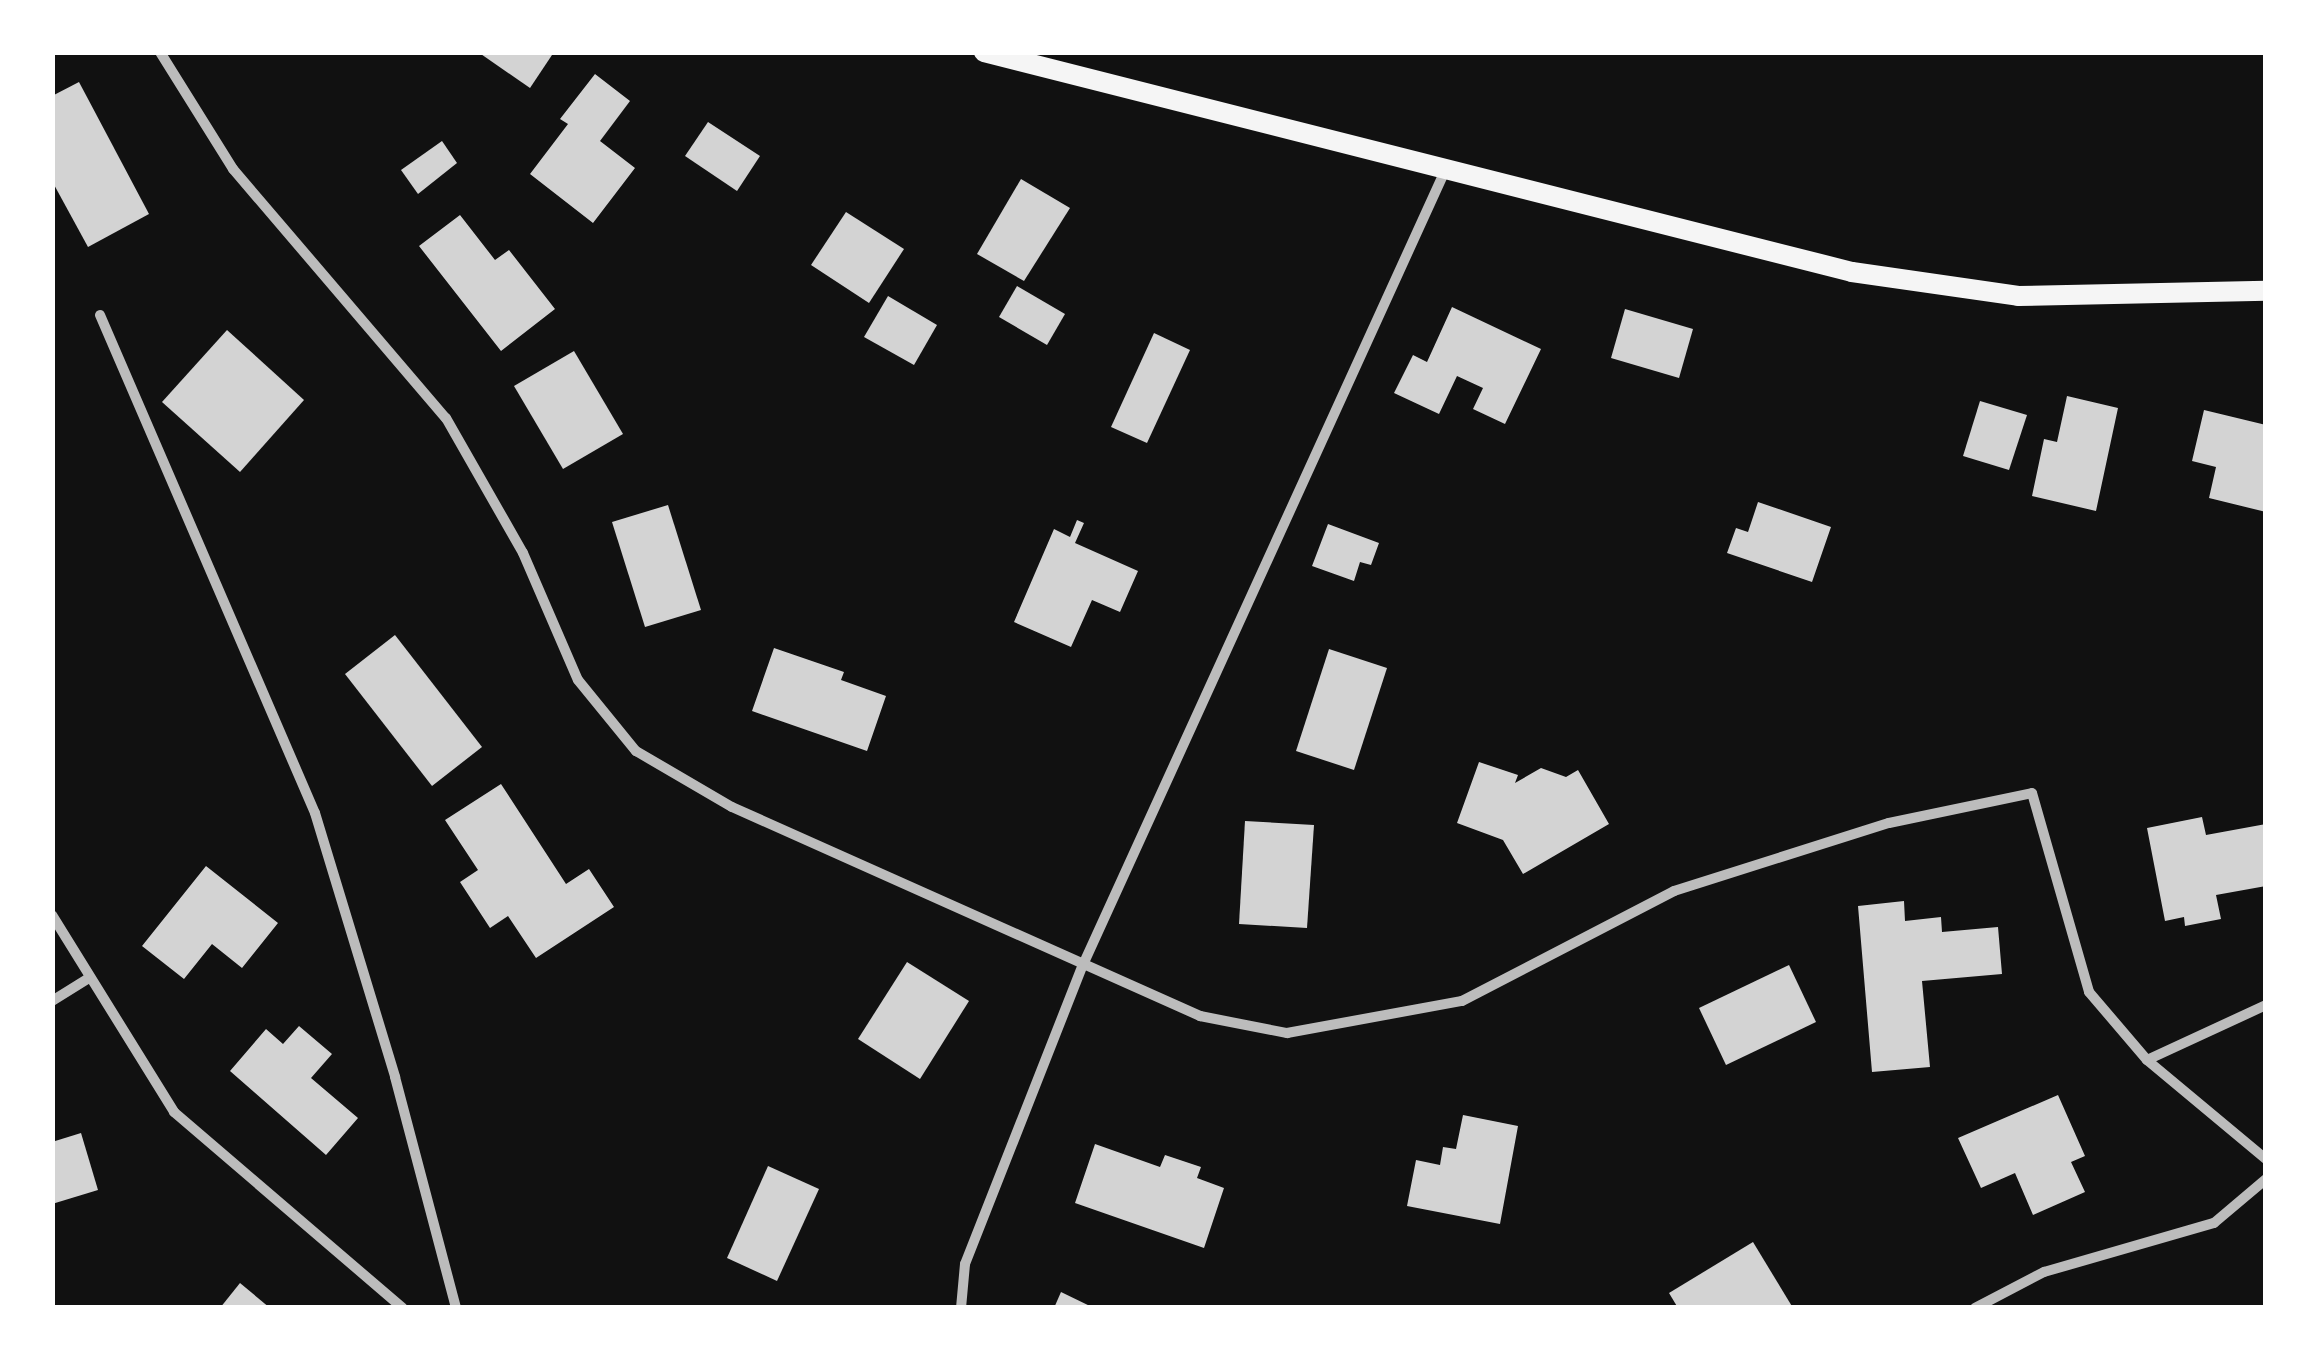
<!DOCTYPE html>
<html>
<head>
<meta charset="utf-8">
<style>
	body { margin:0 }
	#map { position:relative; width:2318px; height:1360px; overflow:hidden; background:#111; font-family:"DejaVu Sans",sans-serif }
	div>[style] { position:absolute }
	.building>* { inset:0; background:#d3d3d3 }
	.minor>* { height:10px; margin:-5px; padding:0 5px; transform-origin:5px; border-radius:5px; background:#bcbcbc }
	.secondary>* { height:20px; margin:-10px; padding:0 10px; transform-origin:10px; border-radius:10px; background:#f5f5f5 }
	span { translate:-50% -50%; white-space:nowrap; text-align:center; line-height:1.15; -webkit-text-stroke:10px #fff; paint-order:stroke }
	.frame { position:absolute; inset:0; border:55px solid #fff; pointer-events:none }
</style>
</head>
<body>
<div id="map">
	<div class="building">
		<div style="clip-path:polygon(478px 52px,554px 52px,530px 88px)"></div>
		<div style="clip-path:polygon(595px 74px,630px 101px,600px 141px,635px 168px,593px 223px,530px 174px,568px 124px,560px 119px)"></div>
		<div style="clip-path:polygon(79px 82px,149px 214px,88px 247px,52px 181px,52px 96px)"></div>
		<div style="clip-path:polygon(708px 122px,760px 156px,737px 191px,685px 156px)"></div>
		<div style="clip-path:polygon(442px 141px,457px 163px,418px 194px,401px 170px)"></div>
		<div style="clip-path:polygon(1021px 179px,1070px 208px,1024px 281px,977px 254px)"></div>
		<div style="clip-path:polygon(846px 212px,904px 249px,869px 303px,811px 265px)"></div>
		<div style="clip-path:polygon(460px 215px,495px 260px,509px 250px,555px 309px,501px 351px,419px 246px)"></div>
		<div style="clip-path:polygon(1017px 286px,1065px 314px,1047px 345px,999px 317px)"></div>
		<div style="clip-path:polygon(888px 296px,937px 325px,914px 365px,864px 337px)"></div>
		<div style="clip-path:polygon(1452px 307px,1541px 349px,1505px 424px,1473px 409px,1483px 388px,1457px 376px,1439px 414px,1394px 393px,1413px 355px,1427px 362px)"></div>
		<div style="clip-path:polygon(1625px 309px,1693px 329px,1679px 378px,1611px 358px)"></div>
		<div style="clip-path:polygon(227px 330px,304px 400px,240px 472px,162px 402px)"></div>
		<div style="clip-path:polygon(1154px 333px,1190px 350px,1147px 443px,1111px 427px)"></div>
		<div style="clip-path:polygon(574px 351px,623px 434px,563px 469px,514px 386px)"></div>
		<div style="clip-path:polygon(2067px 396px,2118px 408px,2096px 511px,2032px 496px,2044px 439px,2057px 442px)"></div>
		<div style="clip-path:polygon(1980px 401px,2027px 415px,2009px 470px,1963px 456px)"></div>
		<div style="clip-path:polygon(2204px 410px,2266px 425px,2266px 512px,2209px 498px,2216px 467px,2192px 461px)"></div>
		<div style="clip-path:polygon(1758px 502px,1831px 527px,1812px 582px,1727px 553px,1736px 528px,1748px 532px)"></div>
		<div style="clip-path:polygon(668px 505px,701px 610px,645px 627px,612px 522px)"></div>
		<div style="clip-path:polygon(1077px 520px,1084px 523px,1075px 543px,1138px 571px,1120px 612px,1092px 600px,1071px 647px,1014px 622px,1054px 529px,1070px 537px)"></div>
		<div style="clip-path:polygon(1328px 524px,1379px 543px,1371px 565px,1360px 562px,1354px 581px,1312px 566px)"></div>
		<div style="clip-path:polygon(395px 635px,482px 747px,432px 786px,345px 674px)"></div>
		<div style="clip-path:polygon(774px 648px,844px 672px,841px 680px,886px 696px,867px 751px,752px 711px)"></div>
		<div style="clip-path:polygon(1329px 649px,1387px 668px,1354px 770px,1296px 751px)"></div>
		<div style="clip-path:polygon(1479px 762px,1518px 775px,1515px 783px,1541px 768px,1566px 777px,1578px 770px,1609px 824px,1523px 874px,1503px 840px,1457px 823px)"></div>
		<div style="clip-path:polygon(501px 784px,566px 884px,589px 869px,614px 907px,536px 958px,508px 916px,490px 928px,460px 882px,478px 870px,445px 820px)"></div>
		<div style="clip-path:polygon(2202px 817px,2206px 835px,2266px 824px,2266px 886px,2216px 895px,2221px 919px,2185px 926px,2184px 917px,2165px 921px,2147px 828px)"></div>
		<div style="clip-path:polygon(1245px 821px,1314px 825px,1307px 928px,1239px 924px)"></div>
		<div style="clip-path:polygon(206px 866px,278px 923px,242px 968px,212px 944px,184px 979px,142px 946px)"></div>
		<div style="clip-path:polygon(1904px 901px,1905px 921px,1941px 917px,1942px 932px,1998px 927px,2002px 974px,1922px 981px,1930px 1067px,1872px 1072px,1858px 906px)"></div>
		<div style="clip-path:polygon(907px 962px,969px 1001px,920px 1079px,858px 1039px)"></div>
		<div style="clip-path:polygon(1789px 965px,1816px 1022px,1726px 1065px,1699px 1008px)"></div>
		<div style="clip-path:polygon(299px 1026px,332px 1054px,311px 1078px,358px 1118px,326px 1155px,230px 1071px,266px 1029px,283px 1044px)"></div>
		<div style="clip-path:polygon(2058px 1095px,2085px 1156px,2071px 1162px,2085px 1192px,2033px 1215px,2015px 1173px,1981px 1188px,1958px 1138px)"></div>
		<div style="clip-path:polygon(1463px 1115px,1518px 1126px,1500px 1224px,1407px 1206px,1416px 1160px,1440px 1165px,1443px 1147px,1456px 1149px)"></div>
		<div style="clip-path:polygon(81px 1133px,98px 1190px,52px 1204px,52px 1142px)"></div>
		<div style="clip-path:polygon(1095px 1144px,1160px 1167px,1165px 1155px,1201px 1167px,1197px 1178px,1224px 1188px,1204px 1248px,1075px 1203px)"></div>
		<div style="clip-path:polygon(768px 1166px,819px 1189px,777px 1281px,727px 1258px)"></div>
		<div style="clip-path:polygon(1753px 1242px,1793px 1308px,1678px 1308px,1669px 1293px)"></div>
		<div style="clip-path:polygon(240px 1283px,270px 1308px,220px 1308px)"></div>
		<div style="clip-path:polygon(1061px 1292px,1094px 1308px,1054px 1308px)"></div>
	</div>
	<div class="minor">
		<div style="left:160px;top:52px;width:138px;rotate:58deg"></div>
		<div style="left:233px;top:169px;width:328px;rotate:49.5deg"></div>
		<div style="left:446px;top:418px;width:155px;rotate:60.3deg"></div>
		<div style="left:523px;top:553px;width:138px;rotate:66.6deg"></div>
		<div style="left:578px;top:680px;width:92px;rotate:50.8deg"></div>
		<div style="left:636px;top:751px;width:111px;rotate:30.3deg"></div>
		<div style="left:732px;top:807px;width:513px;rotate:24.06deg"></div>
		<div style="left:1200px;top:1016px;width:89px;rotate:11.1deg"></div>
		<div style="left:1287px;top:1033px;width:178px;rotate:-10.4deg"></div>
		<div style="left:1462px;top:1001px;width:239px;rotate:-27.4deg"></div>
		<div style="left:1674px;top:891px;width:225px;rotate:-17.6deg"></div>
		<div style="left:1889px;top:823px;width:146px;rotate:-11.8deg"></div>
		<div style="left:2032px;top:793px;width:207px;rotate:74deg"></div>
		<div style="left:2089px;top:992px;width:89px;rotate:49.5deg"></div>
		<div style="left:2147px;top:1060px;width:155px;rotate:39.8deg"></div>
		<div style="left:100px;top:315px;width:542px;rotate:66.65deg"></div>
		<div style="left:315px;top:813px;width:276px;rotate:73.1deg"></div>
		<div style="left:395px;top:1077px;width:239px;rotate:75.2deg"></div>
		<div style="left:52px;top:915px;width:232px;rotate:58.2deg"></div>
		<div style="left:174px;top:1112px;width:301px;rotate:40.6deg"></div>
		<div style="left:52px;top:1001px;width:44px;rotate:-31.9deg"></div>
		<div style="left:2147px;top:1060px;width:131px;rotate:-24.8deg"></div>
		<div style="left:961px;top:1308px;width:44px;rotate:-84.8deg"></div>
		<div style="left:965px;top:1264px;width:319px;rotate:-68.5deg"></div>
		<div style="left:1082px;top:967px;width:873px;rotate:-65.49deg"></div>
		<div style="left:1975px;top:1308px;width:78px;rotate:-27.6deg"></div>
		<div style="left:2044px;top:1272px;width:177px;rotate:-16.1deg"></div>
		<div style="left:2214px;top:1223px;width:68px;rotate:-40.2deg"></div>
	</div>
	<div class="secondary">
		<div style="left:984px;top:52px;width:895px;rotate:14.22deg"></div>
		<div style="left:1852px;top:272px;width:168px;rotate:8.2deg"></div>
		<div style="left:2018px;top:296px;width:248px;rotate:-1.2deg"></div>
	</div>
	<div class="frame"></div>
</div>
</body>
</html>
